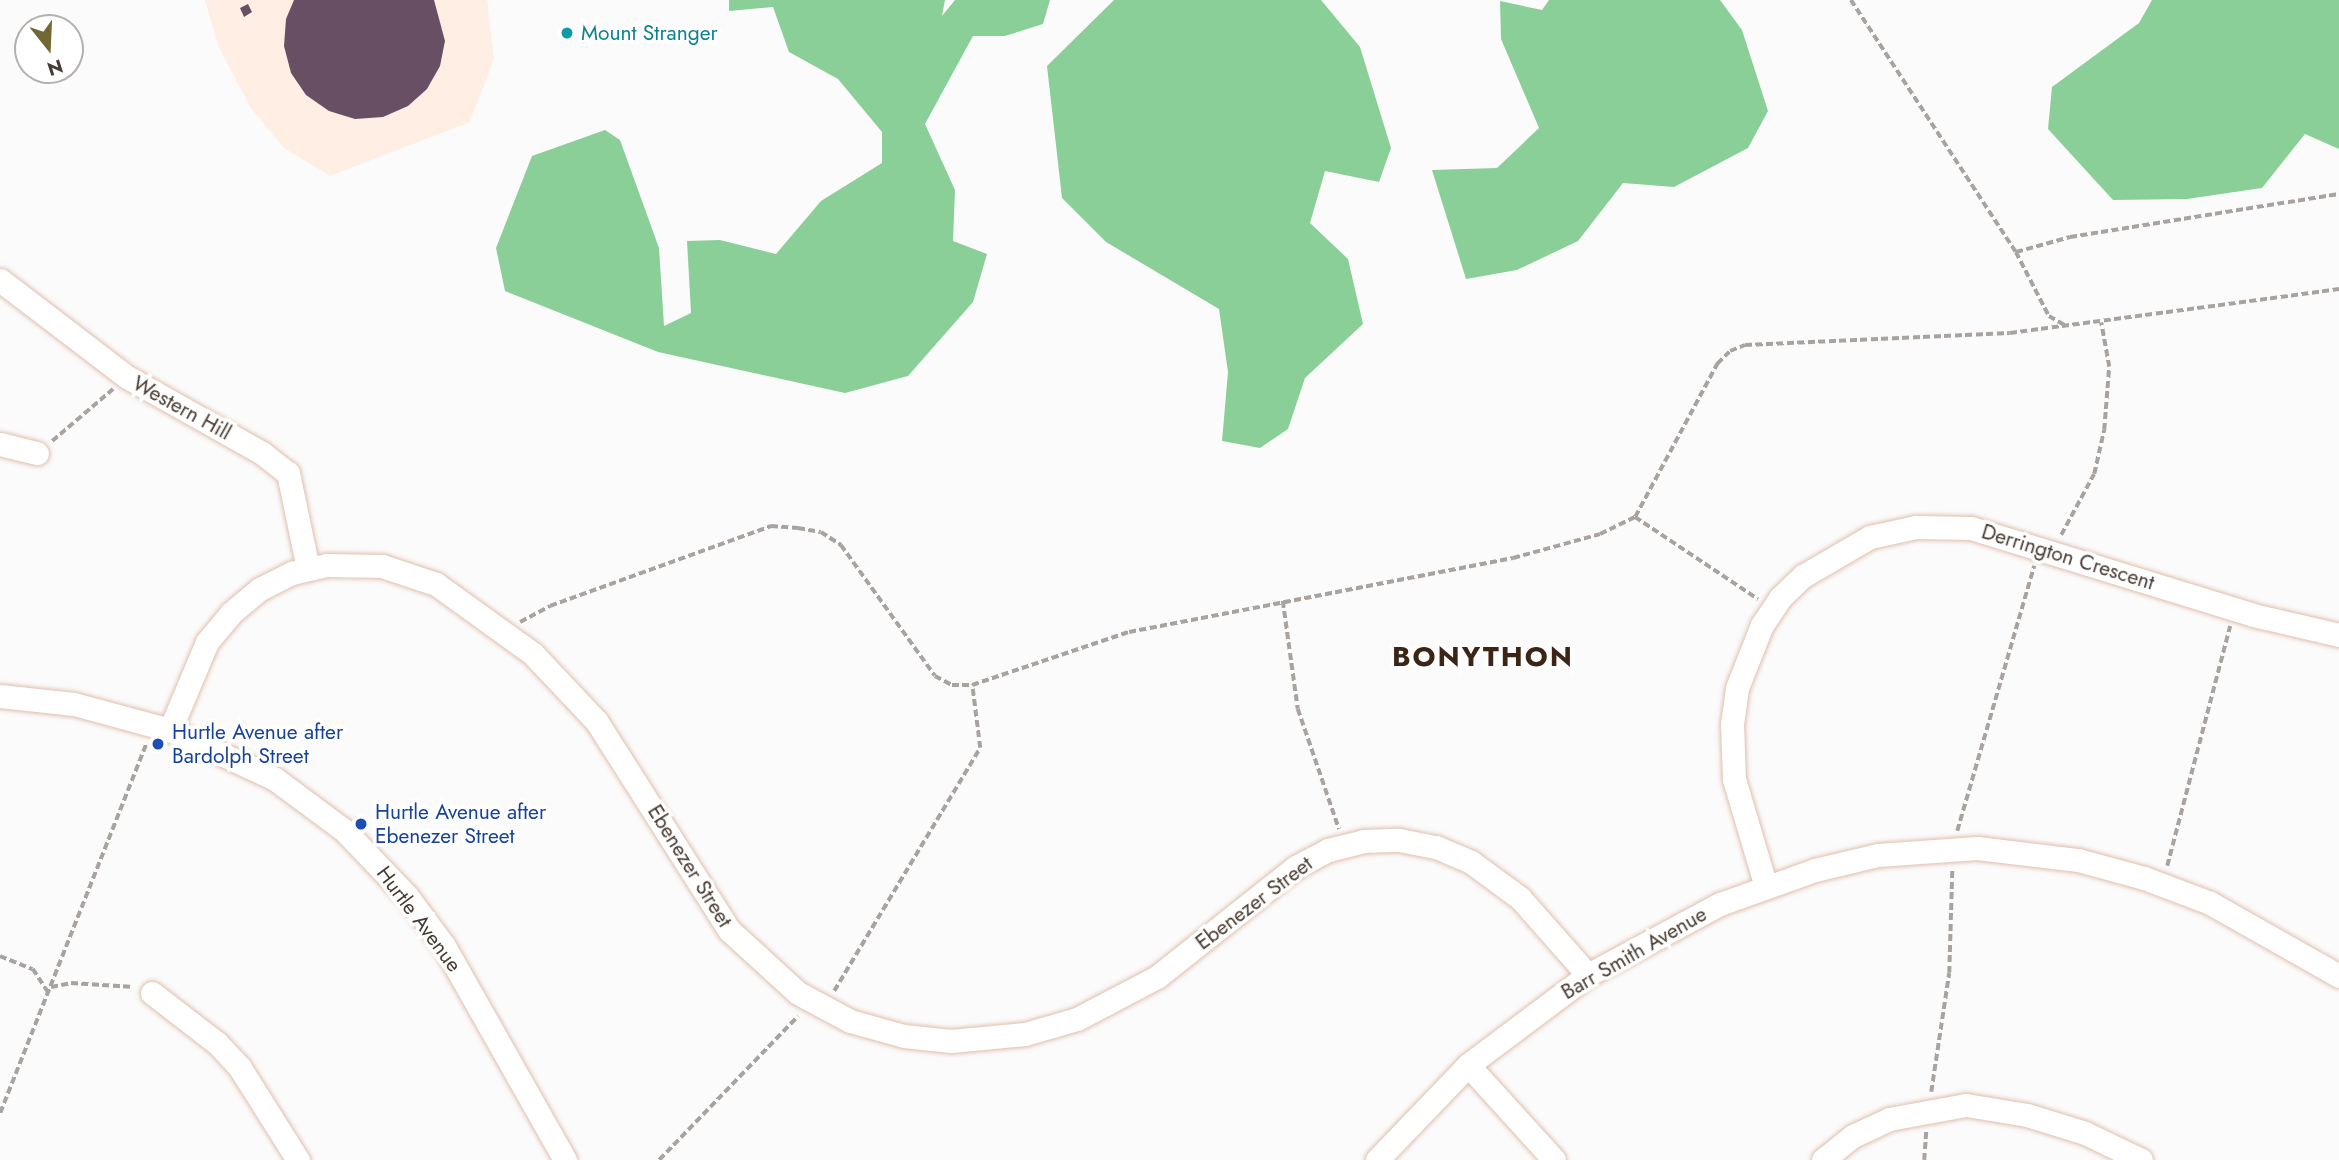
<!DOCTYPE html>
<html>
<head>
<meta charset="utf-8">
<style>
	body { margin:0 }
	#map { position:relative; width:2339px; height:1160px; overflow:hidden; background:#fbfbfb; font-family:Jost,sans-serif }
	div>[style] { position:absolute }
	.industrial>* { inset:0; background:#ffeee3 }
	.forest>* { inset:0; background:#8acf97 }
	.building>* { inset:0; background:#694f63 }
	.path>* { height:3.5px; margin-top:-1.75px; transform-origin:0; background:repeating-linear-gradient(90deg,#a9a3a0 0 7px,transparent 0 10.5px) }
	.roads { filter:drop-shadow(0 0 2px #e0bfad) drop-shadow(0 0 2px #e0bfad) }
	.minor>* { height:23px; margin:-11.5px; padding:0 11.5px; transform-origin:11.5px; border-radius:11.5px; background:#fff }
	.dots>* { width:19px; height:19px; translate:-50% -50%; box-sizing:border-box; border:4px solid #fff; border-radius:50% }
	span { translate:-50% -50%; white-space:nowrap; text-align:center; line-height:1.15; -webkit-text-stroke:7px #fff; paint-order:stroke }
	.culture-label { font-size:21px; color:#0d838f }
	.left { translate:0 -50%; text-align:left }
	.street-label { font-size:21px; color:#473a32 }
	.transit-label { font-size:21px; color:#164399 }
	.district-label { font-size:28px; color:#3d2515; font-weight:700; letter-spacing:2px }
	.north { position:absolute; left:14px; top:14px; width:70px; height:70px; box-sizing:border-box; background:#fff; border:2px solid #b5b0ad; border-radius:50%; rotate:162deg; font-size:19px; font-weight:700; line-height:28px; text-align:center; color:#473a32 }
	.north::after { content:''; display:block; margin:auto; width:24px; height:32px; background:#726834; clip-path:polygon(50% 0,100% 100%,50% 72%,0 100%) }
</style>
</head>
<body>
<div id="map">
	<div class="industrial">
		<div style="clip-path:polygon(205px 0,487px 0,494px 59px,470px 122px,330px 176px,284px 148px,251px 108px,219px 48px)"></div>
	</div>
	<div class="forest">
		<div style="clip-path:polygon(729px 0,945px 0,942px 16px,955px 0,1050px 0,1043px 24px,1005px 36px,973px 36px,925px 124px,955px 190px,953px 241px,987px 254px,973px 302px,908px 376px,845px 393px,658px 352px,505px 291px,496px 248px,532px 156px,605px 130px,620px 140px,659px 248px,664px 326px,691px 313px,687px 241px,720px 240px,776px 254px,821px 201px,882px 163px,882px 132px,838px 79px,789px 52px,773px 7px,729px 11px)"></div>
		<div style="clip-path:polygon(1114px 0,1321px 0,1360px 47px,1391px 148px,1379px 182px,1325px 171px,1310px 223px,1348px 259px,1363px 324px,1305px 378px,1288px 429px,1260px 448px,1222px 441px,1228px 372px,1219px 309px,1106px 242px,1062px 198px,1047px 66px)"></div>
		<div style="clip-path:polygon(1549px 0,1720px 0,1742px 30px,1768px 111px,1748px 148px,1674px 187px,1623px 183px,1578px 241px,1517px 270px,1466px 279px,1432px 170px,1497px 168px,1539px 128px,1501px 39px,1500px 1px,1542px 10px)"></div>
		<div style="clip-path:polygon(2152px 0,2339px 0,2339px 149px,2305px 134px,2262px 188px,2187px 199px,2113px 200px,2048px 129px,2052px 87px,2139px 23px)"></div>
	</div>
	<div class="building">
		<div style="clip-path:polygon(294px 0,434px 0,445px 41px,440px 66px,427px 89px,408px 106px,383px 117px,355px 119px,329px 111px,306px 95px,291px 73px,284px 46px,286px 19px)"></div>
		<div style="clip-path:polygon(248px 4px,252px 12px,244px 17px,240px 8px)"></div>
	</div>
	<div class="path">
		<div style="left:1851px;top:0;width:301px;rotate:56.8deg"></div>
		<div style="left:2016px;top:252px;width:72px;rotate:62.7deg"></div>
		<div style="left:2049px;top:316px;width:20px;rotate:30deg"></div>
		<div style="left:2016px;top:252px;width:56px;rotate:-15.5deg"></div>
		<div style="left:2070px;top:237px;width:272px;rotate:-9.1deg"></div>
		<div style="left:52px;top:441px;width:80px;rotate:-40.4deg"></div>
		<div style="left:1635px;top:517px;width:148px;rotate:33.7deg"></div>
		<div style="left:2061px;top:535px;width:69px;rotate:-61.6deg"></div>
		<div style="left:2094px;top:474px;width:45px;rotate:-77.2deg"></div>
		<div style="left:2104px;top:430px;width:63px;rotate:-85.5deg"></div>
		<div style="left:2109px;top:367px;width:45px;rotate:-100.3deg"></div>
		<div style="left:1283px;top:601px;width:109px;rotate:82.1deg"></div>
		<div style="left:1298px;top:709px;width:127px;rotate:71.1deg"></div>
		<div style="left:520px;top:622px;width:34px;rotate:-28deg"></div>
		<div style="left:550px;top:606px;width:235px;rotate:-19.9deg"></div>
		<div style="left:771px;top:526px;width:27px;rotate:4deg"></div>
		<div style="left:798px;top:528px;width:23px;rotate:10deg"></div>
		<div style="left:821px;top:532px;width:24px;rotate:33deg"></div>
		<div style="left:841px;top:545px;width:161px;rotate:54.3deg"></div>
		<div style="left:935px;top:676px;width:19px;rotate:28deg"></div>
		<div style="left:952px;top:685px;width:20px"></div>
		<div style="left:972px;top:685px;width:166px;rotate:-18.7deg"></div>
		<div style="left:1129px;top:632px;width:391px;rotate:-10.9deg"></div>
		<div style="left:1513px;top:558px;width:90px;rotate:-15.4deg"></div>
		<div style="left:1600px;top:534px;width:39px;rotate:-26deg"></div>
		<div style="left:1635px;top:517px;width:174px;rotate:-61.8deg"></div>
		<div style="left:1717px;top:364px;width:18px;rotate:-45deg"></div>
		<div style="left:1730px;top:351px;width:16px;rotate:-22deg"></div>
		<div style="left:1745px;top:345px;width:265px;rotate:-2.6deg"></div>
		<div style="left:2010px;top:333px;width:332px;rotate:-7.6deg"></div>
		<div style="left:1957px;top:831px;width:276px;rotate:-73.8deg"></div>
		<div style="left:2167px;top:866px;width:248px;rotate:-75.3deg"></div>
		<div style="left:0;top:956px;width:35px;rotate:22deg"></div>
		<div style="left:33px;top:969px;width:27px;rotate:57deg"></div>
		<div style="left:51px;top:987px;width:20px;rotate:-11deg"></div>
		<div style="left:71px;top:983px;width:63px;rotate:3.6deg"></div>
		<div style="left:834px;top:991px;width:283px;rotate:-59deg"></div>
		<div style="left:980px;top:748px;width:64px;rotate:-97.2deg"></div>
		<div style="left:1931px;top:1092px;width:120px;rotate:-81.4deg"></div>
		<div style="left:1949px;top:973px;width:103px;rotate:-88.3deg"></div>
		<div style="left:0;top:1113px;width:397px;rotate:-68.4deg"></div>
		<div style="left:659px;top:1160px;width:200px;rotate:-46deg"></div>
		<div style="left:1924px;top:1160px;width:29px;rotate:-86deg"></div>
	</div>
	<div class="roads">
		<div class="minor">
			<div style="left:0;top:280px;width:160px;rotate:37.4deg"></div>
			<div style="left:127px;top:377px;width:155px;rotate:29.4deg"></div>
			<div style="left:262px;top:453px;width:33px;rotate:38deg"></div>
			<div style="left:288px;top:473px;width:98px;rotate:78.2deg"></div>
			<div style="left:0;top:444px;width:38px;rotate:14deg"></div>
			<div style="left:0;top:696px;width:74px;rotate:6.2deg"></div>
			<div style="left:74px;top:704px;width:99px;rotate:15.2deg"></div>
			<div style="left:170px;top:730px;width:116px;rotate:25deg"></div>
			<div style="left:275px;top:779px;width:87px;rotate:36.6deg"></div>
			<div style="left:345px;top:831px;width:90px;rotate:46.4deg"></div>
			<div style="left:407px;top:896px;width:62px;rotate:53.5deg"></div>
			<div style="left:444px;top:946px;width:246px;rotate:60.5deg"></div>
			<div style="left:170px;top:730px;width:95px;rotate:-67.2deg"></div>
			<div style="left:207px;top:642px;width:38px;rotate:-50deg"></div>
			<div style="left:231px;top:613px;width:38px;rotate:-40deg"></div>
			<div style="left:260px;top:589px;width:36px;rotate:-27deg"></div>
			<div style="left:292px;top:573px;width:36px;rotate:-13deg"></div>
			<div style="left:327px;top:565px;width:55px;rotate:1deg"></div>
			<div style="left:382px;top:566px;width:57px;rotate:18.4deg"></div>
			<div style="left:436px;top:584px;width:120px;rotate:35.8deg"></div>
			<div style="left:533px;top:654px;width:93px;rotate:46.7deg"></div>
			<div style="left:597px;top:722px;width:246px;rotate:57.6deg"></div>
			<div style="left:729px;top:930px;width:93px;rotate:42.4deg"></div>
			<div style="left:798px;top:993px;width:59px;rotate:28.3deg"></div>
			<div style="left:850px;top:1021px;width:56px;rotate:15.5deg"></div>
			<div style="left:904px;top:1036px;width:47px;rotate:6.1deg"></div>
			<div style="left:951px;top:1041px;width:74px;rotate:-5.4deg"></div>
			<div style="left:1025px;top:1034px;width:54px;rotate:-16.1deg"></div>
			<div style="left:1077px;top:1019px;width:90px;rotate:-27.7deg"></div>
			<div style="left:1157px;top:977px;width:177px;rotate:-38.4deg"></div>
			<div style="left:1296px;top:867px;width:36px;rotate:-28deg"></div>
			<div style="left:1328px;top:850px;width:36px;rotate:-14deg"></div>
			<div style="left:1363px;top:841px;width:36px;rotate:-2deg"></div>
			<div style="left:1399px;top:840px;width:38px;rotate:11deg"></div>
			<div style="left:1436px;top:847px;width:38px;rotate:23deg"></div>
			<div style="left:1471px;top:862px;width:61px;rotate:36.3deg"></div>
			<div style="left:1520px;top:898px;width:103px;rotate:48.6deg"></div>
			<div style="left:1766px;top:887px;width:113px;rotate:-106.5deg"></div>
			<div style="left:1734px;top:779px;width:55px;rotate:-92.1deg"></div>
			<div style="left:1732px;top:724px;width:36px;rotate:-82deg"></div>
			<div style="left:1737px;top:688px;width:68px;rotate:-68.4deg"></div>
			<div style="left:1762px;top:625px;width:32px;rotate:-56deg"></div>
			<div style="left:1780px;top:598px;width:32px;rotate:-44deg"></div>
			<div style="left:1803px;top:576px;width:78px;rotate:-30.2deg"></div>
			<div style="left:1870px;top:537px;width:47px;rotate:-12.3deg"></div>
			<div style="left:1916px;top:527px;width:55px;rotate:1deg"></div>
			<div style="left:1971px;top:528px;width:295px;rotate:17.1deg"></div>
			<div style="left:2253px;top:615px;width:88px;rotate:13.1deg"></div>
			<div style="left:152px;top:993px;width:82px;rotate:37.6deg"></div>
			<div style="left:217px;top:1043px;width:34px;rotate:47deg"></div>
			<div style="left:240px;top:1068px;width:109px;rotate:57.8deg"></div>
			<div style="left:1468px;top:1065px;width:128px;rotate:47.8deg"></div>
			<div style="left:1377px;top:1160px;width:132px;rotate:-46.2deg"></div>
			<div style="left:1468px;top:1065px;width:150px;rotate:-36.9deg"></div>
			<div style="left:1588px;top:975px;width:150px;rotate:-28.3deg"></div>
			<div style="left:1720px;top:904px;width:101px;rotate:-19.7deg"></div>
			<div style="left:1815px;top:870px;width:65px;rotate:-13.4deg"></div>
			<div style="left:1878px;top:855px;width:99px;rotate:-4deg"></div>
			<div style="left:1977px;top:848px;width:102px;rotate:6.8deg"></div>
			<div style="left:2078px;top:860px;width:68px;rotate:15.3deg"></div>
			<div style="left:2144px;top:878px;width:71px;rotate:20.7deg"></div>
			<div style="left:2210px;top:903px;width:148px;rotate:29.5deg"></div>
			<div style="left:1823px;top:1160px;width:38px;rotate:-39deg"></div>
			<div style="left:1853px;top:1136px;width:40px;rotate:-25deg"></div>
			<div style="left:1889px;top:1119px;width:78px;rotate:-10.3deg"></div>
			<div style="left:1966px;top:1105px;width:62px;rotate:9.3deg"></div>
			<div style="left:2027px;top:1115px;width:61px;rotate:17.2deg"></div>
			<div style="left:2085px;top:1133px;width:62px;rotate:25.7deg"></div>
		</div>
	</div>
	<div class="dots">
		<div style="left:567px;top:33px;background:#0f9aa8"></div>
		<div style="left:158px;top:744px;background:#1a4fb4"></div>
		<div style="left:361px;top:824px;background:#1a4fb4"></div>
	</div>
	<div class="culture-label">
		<span class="left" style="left:581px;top:33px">Mount Stranger</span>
	</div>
	<div class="street-label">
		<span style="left:182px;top:408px;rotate:29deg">Western Hill</span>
		<span style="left:2068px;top:557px;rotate:17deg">Derrington Crescent</span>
		<span style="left:690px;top:866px;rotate:58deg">Ebenezer Street</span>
		<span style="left:1254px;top:903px;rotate:-37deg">Ebenezer Street</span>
		<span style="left:419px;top:919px;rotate:53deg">Hurtle Avenue</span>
		<span style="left:1634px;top:953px;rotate:-30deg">Barr Smith Avenue</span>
	</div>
	<div class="transit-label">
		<span class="left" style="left:172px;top:744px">Hurtle Avenue after<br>Bardolph Street</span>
		<span class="left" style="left:375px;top:824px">Hurtle Avenue after<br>Ebenezer Street</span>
	</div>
	<div class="district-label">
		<span style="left:1483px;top:657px">BONYTHON</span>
	</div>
	<div class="north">N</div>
</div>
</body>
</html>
